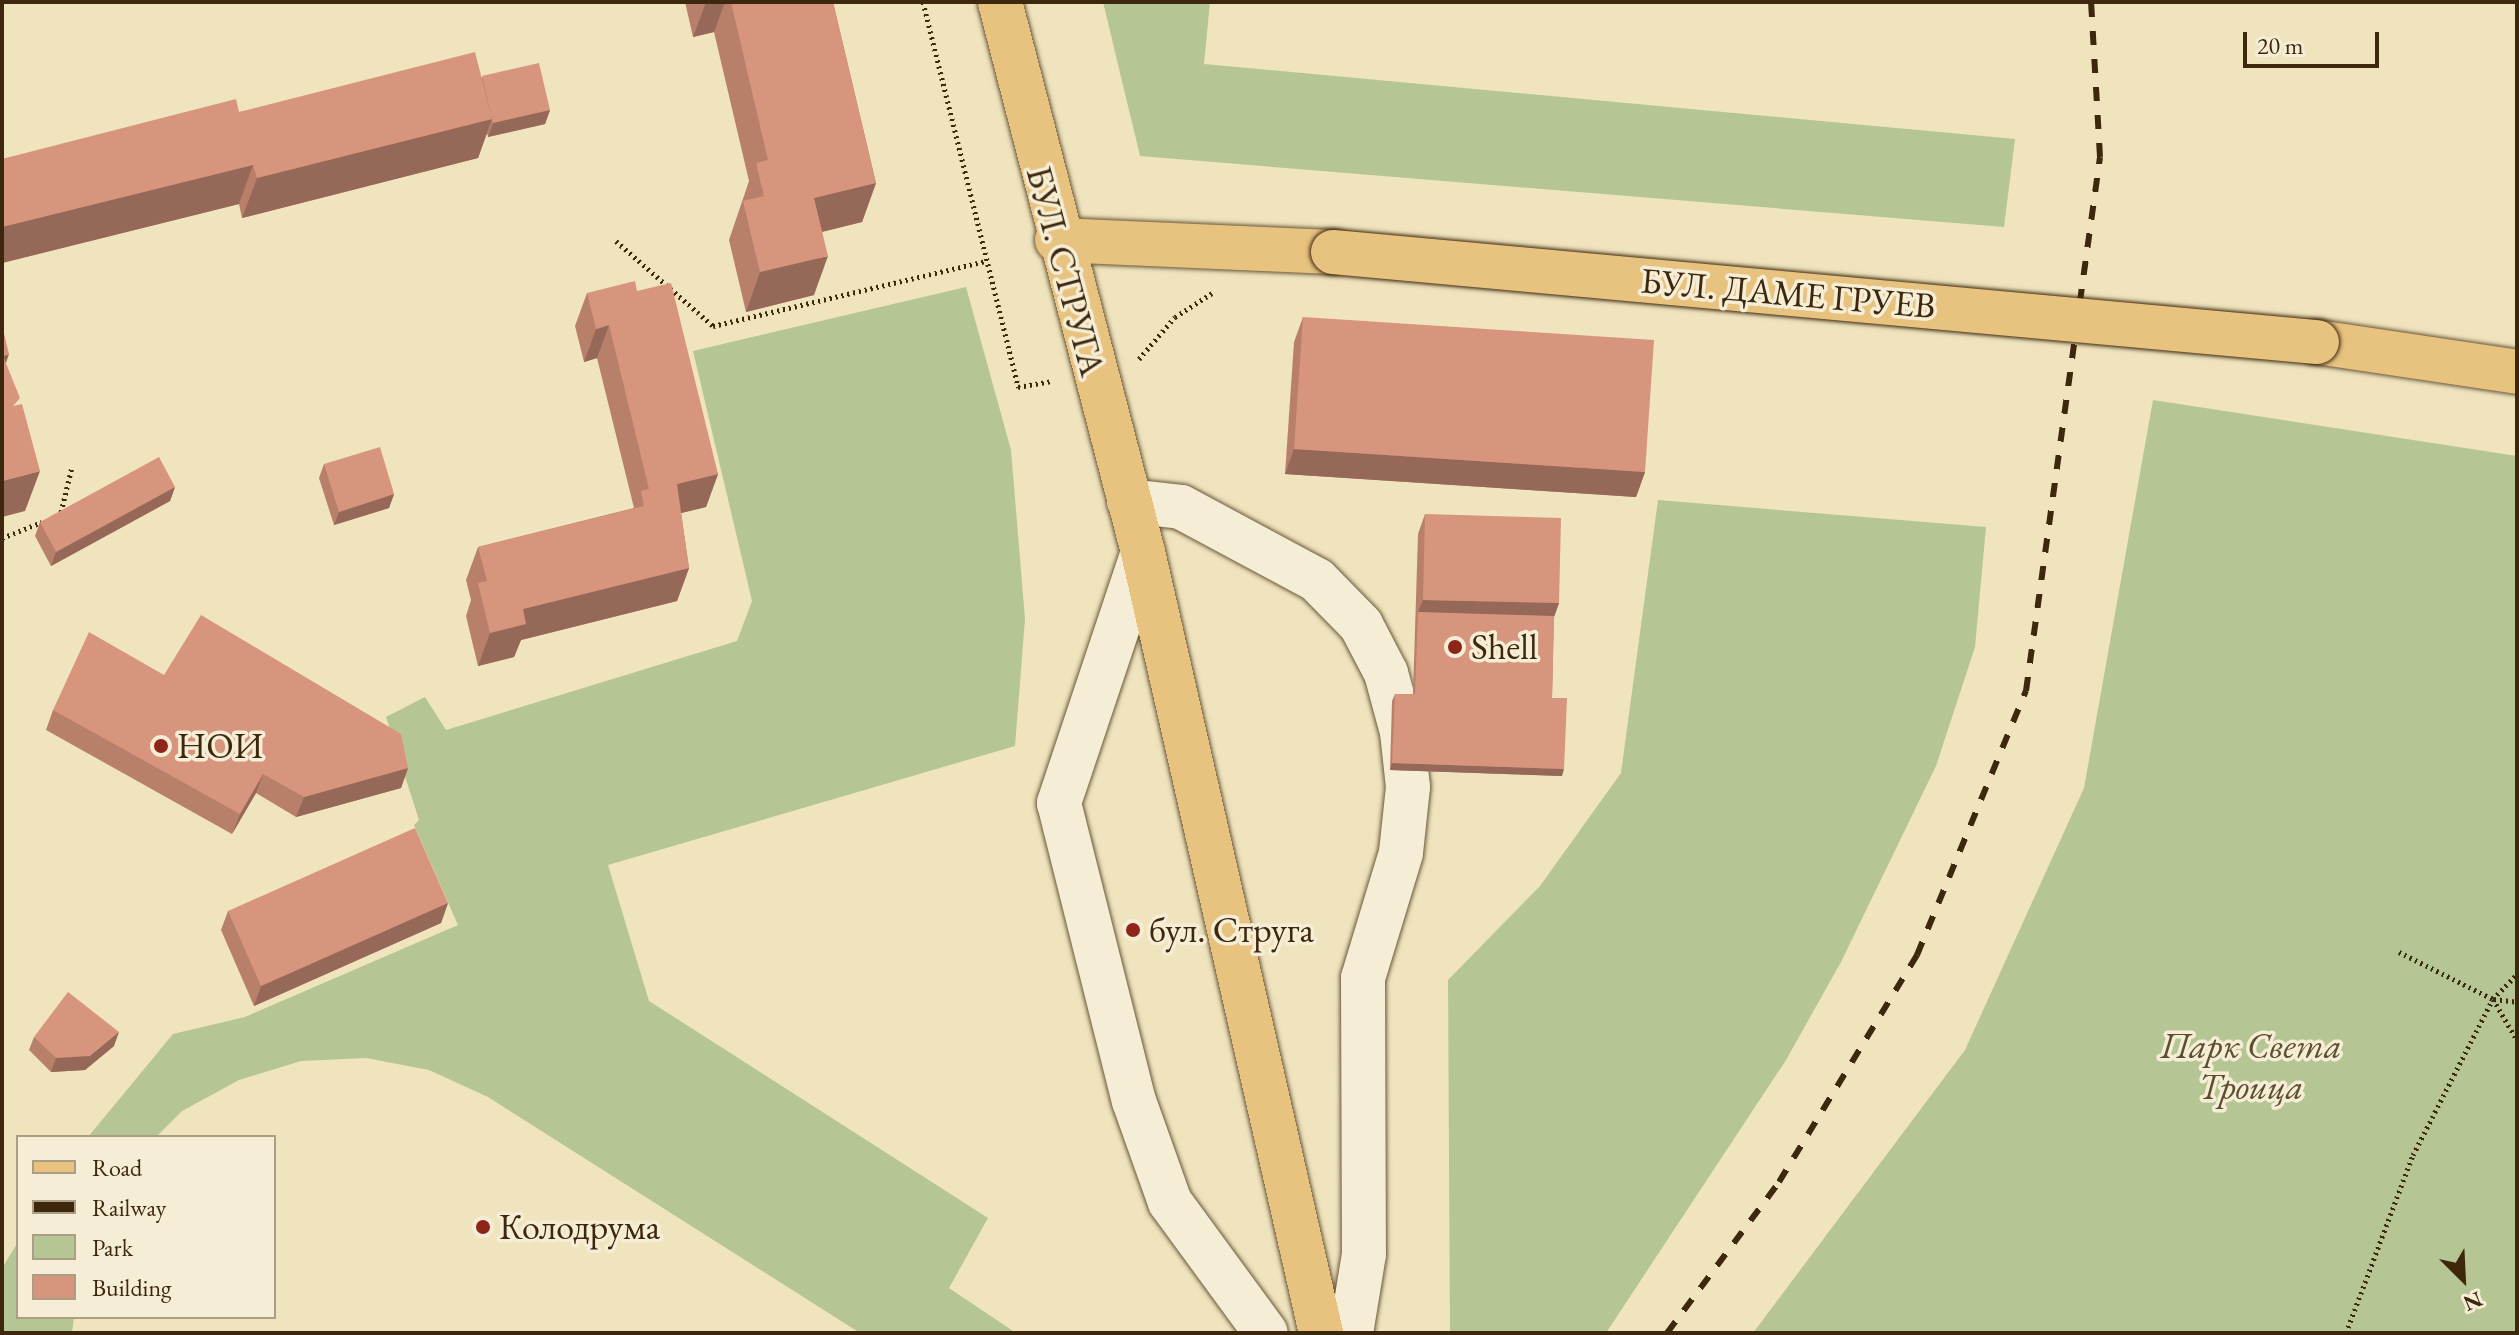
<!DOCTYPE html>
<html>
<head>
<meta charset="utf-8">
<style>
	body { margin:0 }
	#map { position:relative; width:2519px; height:1335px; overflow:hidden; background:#efe4be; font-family:"EB Garamond",serif }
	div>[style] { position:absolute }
	.green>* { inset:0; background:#b6c594 }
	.path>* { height:5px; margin-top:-2.5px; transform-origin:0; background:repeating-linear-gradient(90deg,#3e280d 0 2px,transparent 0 6px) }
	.roads { filter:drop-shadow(0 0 2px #6a5739) drop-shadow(0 0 2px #6a5739) }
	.minor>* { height:44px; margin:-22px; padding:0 22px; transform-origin:22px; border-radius:22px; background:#f5edd5 }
	.major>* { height:44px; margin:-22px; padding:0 22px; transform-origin:22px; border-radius:22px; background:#e8c27f }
	.rail>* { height:6px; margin-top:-3px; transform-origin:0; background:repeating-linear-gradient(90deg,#3e280d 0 14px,transparent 0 28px) }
	.bridges { filter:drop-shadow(0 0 2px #3e280d) drop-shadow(0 0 2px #3e280d) }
	.major-bridge>* { height:44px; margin:-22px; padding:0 22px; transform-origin:22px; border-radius:22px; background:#e8c27f }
	.wall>* { inset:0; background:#b8806b }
	.shaded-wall>* { inset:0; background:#966857 }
	.building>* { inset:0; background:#d6957c }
	.dots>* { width:22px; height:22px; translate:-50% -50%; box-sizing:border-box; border:4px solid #f5edd5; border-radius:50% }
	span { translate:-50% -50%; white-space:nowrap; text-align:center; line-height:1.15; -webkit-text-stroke:7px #f5edd5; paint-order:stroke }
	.street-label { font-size:36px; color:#3e280d }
	.poi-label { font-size:36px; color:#3e280d }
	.left { translate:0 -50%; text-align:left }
	.park-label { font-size:36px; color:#5c4f2f; font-style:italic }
	.frame { position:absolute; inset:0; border:4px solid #3e280d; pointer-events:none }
	.legend { position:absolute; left:16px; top:1135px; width:260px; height:184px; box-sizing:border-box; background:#f5edd5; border:2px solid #ac9e85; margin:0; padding:10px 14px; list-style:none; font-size:24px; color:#3e280d }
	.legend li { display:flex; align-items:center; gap:16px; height:40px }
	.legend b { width:40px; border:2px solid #ac9e85 }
	.north { position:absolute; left:2423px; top:1239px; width:80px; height:80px; -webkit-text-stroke:6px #f5edd5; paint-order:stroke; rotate:156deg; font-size:22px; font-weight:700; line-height:32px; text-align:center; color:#3e280d }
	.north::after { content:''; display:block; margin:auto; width:28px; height:36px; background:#3e280d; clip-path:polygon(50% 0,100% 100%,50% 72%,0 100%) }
	.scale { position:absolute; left:2243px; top:32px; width:136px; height:36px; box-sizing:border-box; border:4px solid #3e280d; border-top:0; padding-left:10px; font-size:24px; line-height:28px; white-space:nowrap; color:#3e280d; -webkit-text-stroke:6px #f5edd5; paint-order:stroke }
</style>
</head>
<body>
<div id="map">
	<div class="green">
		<div style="clip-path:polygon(1103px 2px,1210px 2px,1204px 64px,2015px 139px,2004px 227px,1140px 156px)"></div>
		<div style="clip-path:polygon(966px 287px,1011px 450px,1025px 619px,1015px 746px,608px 865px,649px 1001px,988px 1218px,949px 1288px,1016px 1333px,860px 1333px,488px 1097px,429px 1070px,366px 1058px,301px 1061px,239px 1080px,182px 1111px,156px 1137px,88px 1137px,173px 1034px,245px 1017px,458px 925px,414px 825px,419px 820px,386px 717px,425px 697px,446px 730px,737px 641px,752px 601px,693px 351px)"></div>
		<div style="clip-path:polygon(2153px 400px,2517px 456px,2517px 1333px,1753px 1333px,1965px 1050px,2084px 788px)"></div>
		<div style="clip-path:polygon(1658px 500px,1986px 527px,1975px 647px,1936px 766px,1841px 962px,1786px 1060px,1606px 1333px,1450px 1333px,1448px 980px,1540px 886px,1621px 773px)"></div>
		<div style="clip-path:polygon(18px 1242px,18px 1317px,74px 1317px,72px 1333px,2px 1333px,2px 1268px)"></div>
	</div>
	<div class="path">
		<div style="left:923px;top:2px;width:397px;rotate:76.1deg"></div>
		<div style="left:1018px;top:387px;width:34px;rotate:-10deg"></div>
		<div style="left:616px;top:241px;width:129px;rotate:41.2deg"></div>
		<div style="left:713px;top:326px;width:281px;rotate:-13.4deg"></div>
		<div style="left:1139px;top:359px;width:55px;rotate:-49.4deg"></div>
		<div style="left:1175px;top:317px;width:44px;rotate:-33deg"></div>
		<div style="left:61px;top:512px;width:46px;rotate:-76.3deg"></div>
		<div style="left:2px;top:538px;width:43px;rotate:-21.8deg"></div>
		<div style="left:2399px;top:952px;width:105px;rotate:26.6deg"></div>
		<div style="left:2493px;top:999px;width:48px;rotate:59.7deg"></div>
		<div style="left:2494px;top:999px;width:23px;rotate:7deg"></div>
		<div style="left:2346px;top:1333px;width:190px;rotate:-69.4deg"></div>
		<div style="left:2413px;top:1155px;width:175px;rotate:-62.9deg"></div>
		<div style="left:2493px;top:999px;width:35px;rotate:-46deg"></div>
	</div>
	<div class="roads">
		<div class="minor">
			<div style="left:1129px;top:501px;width:52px;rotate:6.6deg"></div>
			<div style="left:1181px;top:507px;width:154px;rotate:28.2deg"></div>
			<div style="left:1317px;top:580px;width:63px;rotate:45.6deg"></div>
			<div style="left:1361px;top:625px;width:54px;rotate:62.5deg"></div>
			<div style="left:1386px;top:673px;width:61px;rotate:74.8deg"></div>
			<div style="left:1402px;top:732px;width:55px;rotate:83.8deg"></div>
			<div style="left:1408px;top:787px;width:66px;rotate:96.1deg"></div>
			<div style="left:1401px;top:853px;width:131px;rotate:106.9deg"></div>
			<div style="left:1363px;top:978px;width:276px;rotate:89.8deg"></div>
			<div style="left:1364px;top:1254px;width:80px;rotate:99.3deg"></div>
			<div style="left:1143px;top:552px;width:265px;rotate:108.5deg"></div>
			<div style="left:1059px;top:803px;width:307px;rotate:75.9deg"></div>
			<div style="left:1134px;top:1101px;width:107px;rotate:70.4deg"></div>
			<div style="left:1170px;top:1202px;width:162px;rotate:53.8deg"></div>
		</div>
		<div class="major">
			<div style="left:1000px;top:2px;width:568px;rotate:75.43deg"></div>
			<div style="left:1143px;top:552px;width:801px;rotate:77.16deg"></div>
			<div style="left:1057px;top:240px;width:276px;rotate:2.5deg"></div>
			<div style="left:2317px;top:342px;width:202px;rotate:8.5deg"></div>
		</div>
	</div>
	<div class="rail">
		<div style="left:1667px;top:1333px;width:188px;rotate:-53.4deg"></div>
		<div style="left:1779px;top:1182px;width:266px;rotate:-58.7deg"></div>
		<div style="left:1917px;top:955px;width:286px;rotate:-67.6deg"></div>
		<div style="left:2026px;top:691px;width:539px;rotate:-82.11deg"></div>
		<div style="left:2100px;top:157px;width:155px;rotate:-93.3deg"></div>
	</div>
	<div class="bridges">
		<div class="major-bridge">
			<div style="left:1333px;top:252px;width:988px;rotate:5.23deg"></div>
		</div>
	</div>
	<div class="wall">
		<div style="clip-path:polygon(685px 2px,833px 2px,876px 183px,862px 222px,822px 232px,814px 295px,746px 312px,729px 240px,749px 181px,714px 32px,693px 37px)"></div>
		<div style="clip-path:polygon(481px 77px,550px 110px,545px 124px,488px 137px,487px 133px,478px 158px,242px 218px,239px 204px,2px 263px,2px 159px,239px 112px)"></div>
		<div style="clip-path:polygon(637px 291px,718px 474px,706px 507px,681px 513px,689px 568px,677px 601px,521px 640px,514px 657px,478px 666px,466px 616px,471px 600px,466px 580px,478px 547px,634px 508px,597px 358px,584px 362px,575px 326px,587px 293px)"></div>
		<div style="clip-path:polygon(1303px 317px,1645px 472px,1636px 497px,1285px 474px,1294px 342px)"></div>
		<div style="clip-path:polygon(324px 464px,394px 494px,389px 508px,334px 525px,319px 478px)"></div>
		<div style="clip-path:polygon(175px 487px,170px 501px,51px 566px,35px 536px,40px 522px)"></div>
		<div style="clip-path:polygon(1425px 514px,1559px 603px,1554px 616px,1552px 698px,1562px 776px,1390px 770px,1392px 701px,1395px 694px,1413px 694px,1418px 534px)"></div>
		<div style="clip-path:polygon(164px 675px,408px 768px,401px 788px,296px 817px,256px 793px,232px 834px,46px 730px,53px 710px)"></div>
		<div style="clip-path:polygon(448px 903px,441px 923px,254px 1006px,221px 930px,228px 911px)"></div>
		<div style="clip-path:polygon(34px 1037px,114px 1046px,85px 1070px,51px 1072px,29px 1050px)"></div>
	</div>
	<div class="shaded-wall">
		<div style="clip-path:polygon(706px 2px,725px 2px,714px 32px,693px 37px)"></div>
		<div style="clip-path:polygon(550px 110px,545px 124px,488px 137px,493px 123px)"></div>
		<div style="clip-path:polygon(492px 119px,478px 158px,242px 218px,257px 178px)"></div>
		<div style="clip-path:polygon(253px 165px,239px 204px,2px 263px,2px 227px)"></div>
		<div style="clip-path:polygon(876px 183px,862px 222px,800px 237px,814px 198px)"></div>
		<div style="clip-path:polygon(828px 256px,814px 295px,746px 312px,760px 272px)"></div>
		<div style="clip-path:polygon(609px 325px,597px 358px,584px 362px,596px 329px)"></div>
		<div style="clip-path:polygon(9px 354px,2px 375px,3px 356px)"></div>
		<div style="clip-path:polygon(1294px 449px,1645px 472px,1636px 497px,1285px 474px)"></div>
		<div style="clip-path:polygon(40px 471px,25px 511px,2px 517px,2px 481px)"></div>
		<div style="clip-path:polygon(718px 474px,706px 507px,665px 517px,677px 484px)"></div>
		<div style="clip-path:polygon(175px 487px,170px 501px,51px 566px,56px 552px)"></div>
		<div style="clip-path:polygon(394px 494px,389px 508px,334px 525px,339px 512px)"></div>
		<div style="clip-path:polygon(689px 568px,677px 601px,521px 640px,514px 657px,478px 666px,490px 633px,523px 609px)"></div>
		<div style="clip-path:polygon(1423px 600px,1559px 603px,1552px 623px,1418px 612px)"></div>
		<div style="clip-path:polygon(1392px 763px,1564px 769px,1562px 776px,1390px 770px)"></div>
		<div style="clip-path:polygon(408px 768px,401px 788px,296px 817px,304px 797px)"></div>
		<div style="clip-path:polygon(263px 774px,256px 793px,232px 834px,240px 814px)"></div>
		<div style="clip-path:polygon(448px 903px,441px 923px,254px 1006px,261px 986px)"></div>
		<div style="clip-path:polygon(119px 1032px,114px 1046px,85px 1070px,51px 1072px,56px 1058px)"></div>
	</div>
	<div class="building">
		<div style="clip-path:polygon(731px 2px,833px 2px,876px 183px,814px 198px,828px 256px,760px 272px,743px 201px,764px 196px,756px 163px,768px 160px)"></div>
		<div style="clip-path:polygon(475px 52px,492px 119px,257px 178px,253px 165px,2px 227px,2px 159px,236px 99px,239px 112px)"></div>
		<div style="clip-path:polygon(539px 63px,550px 110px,493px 123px,482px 76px)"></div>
		<div style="clip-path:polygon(635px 281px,637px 291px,671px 283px,718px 474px,677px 484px,689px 568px,523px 609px,526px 624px,490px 633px,478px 583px,487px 581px,478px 547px,644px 506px,641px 491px,649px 489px,609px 325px,596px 329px,587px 293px)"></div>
		<div style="clip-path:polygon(1303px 317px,1654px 340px,1645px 472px,1294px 449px)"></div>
		<div style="clip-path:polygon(2px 325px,9px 354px,3px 356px,20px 398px,13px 406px,22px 404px,40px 471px,2px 481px)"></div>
		<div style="clip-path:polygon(380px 447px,394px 494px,339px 512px,324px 464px)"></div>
		<div style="clip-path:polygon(159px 457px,175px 487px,56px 552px,40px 522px)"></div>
		<div style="clip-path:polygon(1425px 514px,1561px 518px,1559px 603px,1423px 600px)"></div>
		<div style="clip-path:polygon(1418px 612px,1554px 616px,1552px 698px,1567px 698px,1564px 769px,1392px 763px,1395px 694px,1415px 694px)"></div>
		<div style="clip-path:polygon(201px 615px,401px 734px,408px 768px,304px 797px,263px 774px,240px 814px,53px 710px,89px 632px,164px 675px)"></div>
		<div style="clip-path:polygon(415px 828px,448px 903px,261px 986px,228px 911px)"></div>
		<div style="clip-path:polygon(68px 992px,119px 1032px,90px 1056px,56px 1058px,34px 1037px)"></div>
	</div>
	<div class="dots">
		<div style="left:1455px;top:647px;background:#8f2418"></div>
		<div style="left:161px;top:746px;background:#8f2418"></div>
		<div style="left:1133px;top:930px;background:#8f2418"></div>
		<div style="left:483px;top:1227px;background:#8f2418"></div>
	</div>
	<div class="street-label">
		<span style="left:1066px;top:271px;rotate:75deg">БУЛ. СТРУГА</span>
		<span style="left:1788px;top:293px;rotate:5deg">БУЛ. ДАМЕ ГРУЕВ</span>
	</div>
	<div class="poi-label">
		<span class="left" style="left:1471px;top:647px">Shell</span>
		<span class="left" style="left:177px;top:746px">НОИ</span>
		<span class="left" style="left:1149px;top:930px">бул. Струга</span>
		<span class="left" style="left:499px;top:1227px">Колодрума</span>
	</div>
	<div class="park-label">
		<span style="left:2251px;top:1066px">Парк Света<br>Троица</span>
	</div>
	<div class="frame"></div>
	<ul class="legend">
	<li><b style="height:10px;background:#e8c27f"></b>Road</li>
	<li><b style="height:10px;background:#3e280d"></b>Railway</li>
	<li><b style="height:22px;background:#b6c594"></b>Park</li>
	<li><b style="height:22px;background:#d6957c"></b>Building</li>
	</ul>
	<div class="north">N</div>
	<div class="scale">20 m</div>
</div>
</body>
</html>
